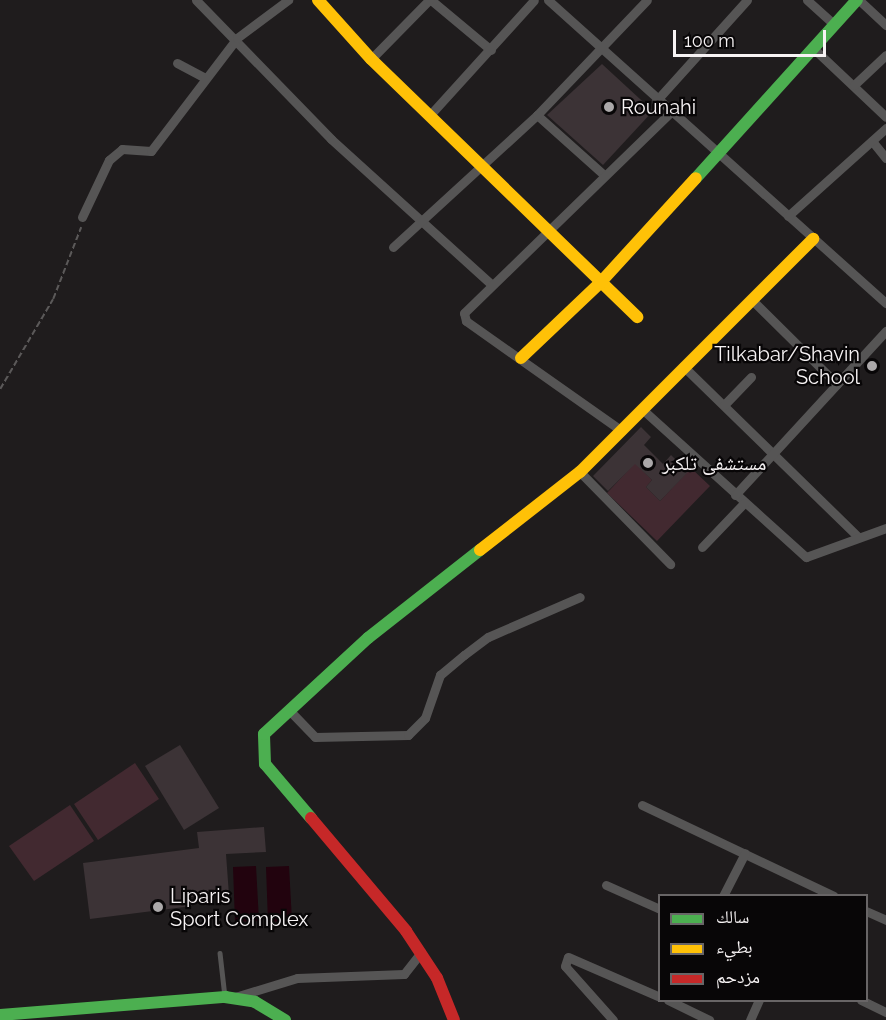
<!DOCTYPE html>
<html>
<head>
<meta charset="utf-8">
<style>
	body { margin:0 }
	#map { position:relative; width:886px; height:1020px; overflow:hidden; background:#1f1c1d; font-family:Raleway,"Noto Naskh Arabic",sans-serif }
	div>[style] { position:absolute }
	.green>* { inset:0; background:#422930 }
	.water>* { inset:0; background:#22030e }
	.building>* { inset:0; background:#3c3336 }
	.path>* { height:1.5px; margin-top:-0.75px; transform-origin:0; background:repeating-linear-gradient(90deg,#5b5959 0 6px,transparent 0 9px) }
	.lane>* { height:4.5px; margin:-2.25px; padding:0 2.25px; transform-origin:2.25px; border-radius:2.25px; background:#565555 }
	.street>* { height:9px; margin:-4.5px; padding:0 4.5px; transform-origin:4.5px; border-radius:4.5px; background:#565555 }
	.fast>* { height:12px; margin:-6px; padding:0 6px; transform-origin:6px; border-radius:6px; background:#4caf50 }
	.slow>* { height:12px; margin:-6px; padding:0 6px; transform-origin:6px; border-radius:6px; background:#ffc107 }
	.jam>* { height:12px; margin:-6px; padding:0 6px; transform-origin:6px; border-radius:6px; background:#c62828 }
	.dots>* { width:16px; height:16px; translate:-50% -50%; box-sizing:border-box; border:3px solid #080607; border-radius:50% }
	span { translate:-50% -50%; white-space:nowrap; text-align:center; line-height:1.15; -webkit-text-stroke:4.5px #080607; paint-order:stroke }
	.poi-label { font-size:20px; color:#f7f3f4 }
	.left { translate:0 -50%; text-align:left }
	.right { translate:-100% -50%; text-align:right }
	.legend { position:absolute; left:658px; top:894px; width:210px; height:108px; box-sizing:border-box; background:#080607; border:2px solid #686566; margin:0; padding:8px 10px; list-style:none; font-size:18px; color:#f7f3f4 }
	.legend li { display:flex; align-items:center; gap:12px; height:30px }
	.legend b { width:30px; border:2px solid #686566 }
	.scale { position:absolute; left:673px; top:30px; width:153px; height:27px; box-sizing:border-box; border:3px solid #f7f3f4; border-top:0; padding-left:8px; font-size:18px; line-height:21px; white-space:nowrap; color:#f7f3f4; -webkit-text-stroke:4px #080607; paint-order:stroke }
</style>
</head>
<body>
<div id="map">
	<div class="green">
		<div style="clip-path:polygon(635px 463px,652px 480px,646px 487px,660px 501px,691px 468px,710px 486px,657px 541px,607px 493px)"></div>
		<div style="clip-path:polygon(135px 763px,159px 799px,98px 840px,74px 804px)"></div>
		<div style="clip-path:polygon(70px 805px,94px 841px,34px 881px,9px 846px)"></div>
	</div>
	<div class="water">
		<div style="clip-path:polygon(256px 866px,259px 921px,235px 922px,233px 867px)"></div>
		<div style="clip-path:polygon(289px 866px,292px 921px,268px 922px,266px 867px)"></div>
	</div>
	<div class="building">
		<div style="clip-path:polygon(602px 64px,653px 111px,603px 165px,547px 115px)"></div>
		<div style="clip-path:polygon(641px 427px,651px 437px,644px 445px,663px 464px,671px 455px,688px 472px,660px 501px,646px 487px,652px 480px,635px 464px,608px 491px,593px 476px)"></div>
		<div style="clip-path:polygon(180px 745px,219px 808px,184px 830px,145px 766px)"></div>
		<div style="clip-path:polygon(264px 827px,266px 852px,226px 854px,229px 895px,190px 897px,192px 906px,90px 919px,83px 863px,199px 848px,197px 832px)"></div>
	</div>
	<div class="path">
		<div style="left:0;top:389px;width:104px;rotate:-59.5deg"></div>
		<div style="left:53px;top:299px;width:77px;rotate:-68.7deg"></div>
	</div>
	<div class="lane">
		<div style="left:220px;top:953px;width:44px;rotate:83.5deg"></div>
	</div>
	<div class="street">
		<div style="left:196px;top:0;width:194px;rotate:45.8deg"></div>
		<div style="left:331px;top:139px;width:215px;rotate:42.2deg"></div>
		<div style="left:431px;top:0;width:78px;rotate:39.8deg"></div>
		<div style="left:548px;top:0;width:454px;rotate:41.9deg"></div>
		<div style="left:807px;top:0;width:36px;rotate:42deg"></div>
		<div style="left:859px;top:0;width:37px;rotate:43deg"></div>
		<div style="left:813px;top:48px;width:100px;rotate:43.4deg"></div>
		<div style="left:371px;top:59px;width:83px;rotate:-45.5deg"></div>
		<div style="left:177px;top:63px;width:32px;rotate:28deg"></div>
		<div style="left:854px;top:85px;width:44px;rotate:-43.2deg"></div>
		<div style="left:656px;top:101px;width:136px;rotate:-48deg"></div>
		<div style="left:537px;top:115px;width:90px;rotate:41.8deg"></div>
		<div style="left:429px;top:116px;width:156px;rotate:-47.8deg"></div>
		<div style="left:872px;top:141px;width:22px;rotate:51deg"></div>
		<div style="left:788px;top:216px;width:132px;rotate:-41.9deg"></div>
		<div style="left:82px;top:217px;width:63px;rotate:-64.7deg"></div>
		<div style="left:109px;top:160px;width:17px;rotate:-40deg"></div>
		<div style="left:122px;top:149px;width:29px;rotate:4deg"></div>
		<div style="left:151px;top:151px;width:142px;rotate:-52.7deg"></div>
		<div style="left:237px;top:38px;width:64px;rotate:-36.7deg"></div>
		<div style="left:393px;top:247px;width:195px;rotate:-42.5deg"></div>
		<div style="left:537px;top:115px;width:159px;rotate:-46.3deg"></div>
		<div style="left:751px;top:299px;width:121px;rotate:44.7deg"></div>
		<div style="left:683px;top:366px;width:245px;rotate:44.3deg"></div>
		<div style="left:724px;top:405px;width:39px;rotate:-46deg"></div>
		<div style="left:642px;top:409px;width:221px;rotate:42.1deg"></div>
		<div style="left:806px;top:557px;width:85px;rotate:-19.9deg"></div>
		<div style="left:622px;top:431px;width:191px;rotate:-144.8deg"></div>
		<div style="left:466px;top:321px;width:8px;rotate:-104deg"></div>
		<div style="left:464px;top:313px;width:287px;rotate:-44.2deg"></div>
		<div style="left:580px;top:472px;width:129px;rotate:45.6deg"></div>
		<div style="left:735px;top:495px;width:223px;rotate:-47.4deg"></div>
		<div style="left:702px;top:547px;width:61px;rotate:-46.3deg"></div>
		<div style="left:289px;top:710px;width:37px;rotate:46deg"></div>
		<div style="left:315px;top:737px;width:93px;rotate:-1.2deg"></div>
		<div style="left:408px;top:735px;width:24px;rotate:-45deg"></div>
		<div style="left:425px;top:718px;width:46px;rotate:-70.8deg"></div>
		<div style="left:440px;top:675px;width:31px;rotate:-40deg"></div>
		<div style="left:464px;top:655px;width:30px;rotate:-37deg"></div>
		<div style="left:488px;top:637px;width:100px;rotate:-23.5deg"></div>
		<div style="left:642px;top:805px;width:212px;rotate:25.4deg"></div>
		<div style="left:606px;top:885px;width:59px;rotate:24deg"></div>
		<div style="left:723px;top:896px;width:48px;rotate:-62.9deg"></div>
		<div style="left:866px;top:911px;width:22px;rotate:24deg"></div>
		<div style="left:235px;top:997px;width:65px;rotate:-17deg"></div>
		<div style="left:297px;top:978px;width:107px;rotate:-2.1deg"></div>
		<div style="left:404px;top:974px;width:28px;rotate:-52deg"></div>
		<div style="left:668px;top:1000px;width:46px;rotate:26deg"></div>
		<div style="left:861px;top:1000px;width:28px;rotate:26deg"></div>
		<div style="left:613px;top:1020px;width:72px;rotate:-131.6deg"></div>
		<div style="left:565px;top:966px;width:9px;rotate:-72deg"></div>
		<div style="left:568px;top:957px;width:100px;rotate:23.5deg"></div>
		<div style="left:750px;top:1020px;width:22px;rotate:-66deg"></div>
	</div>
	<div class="fast">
		<div style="left:696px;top:178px;width:240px;rotate:-47.9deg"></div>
		<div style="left:311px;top:818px;width:71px;rotate:-130.4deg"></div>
		<div style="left:265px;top:764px;width:30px;rotate:-92deg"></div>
		<div style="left:264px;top:734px;width:142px;rotate:-42.7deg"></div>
		<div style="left:368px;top:638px;width:142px;rotate:-38.2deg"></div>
		<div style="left:0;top:1015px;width:226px;rotate:-4.6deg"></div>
		<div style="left:225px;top:997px;width:30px;rotate:9deg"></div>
		<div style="left:255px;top:1002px;width:35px;rotate:31deg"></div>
	</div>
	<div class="slow">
		<div style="left:318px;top:0;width:79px;rotate:48.1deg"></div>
		<div style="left:371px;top:59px;width:371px;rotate:44.1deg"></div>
		<div style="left:521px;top:358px;width:109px;rotate:-43.5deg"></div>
		<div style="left:600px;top:283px;width:142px;rotate:-47.6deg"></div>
		<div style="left:480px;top:550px;width:127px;rotate:-38deg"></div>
		<div style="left:580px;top:472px;width:330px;rotate:-45deg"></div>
	</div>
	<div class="jam">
		<div style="left:311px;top:818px;width:148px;rotate:49.9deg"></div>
		<div style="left:406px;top:931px;width:56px;rotate:56.6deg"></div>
		<div style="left:437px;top:978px;width:45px;rotate:68deg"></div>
	</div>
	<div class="dots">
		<div style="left:609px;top:107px;background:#aba8a9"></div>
		<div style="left:872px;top:366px;background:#aba8a9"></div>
		<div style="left:648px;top:463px;background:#aba8a9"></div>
		<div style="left:158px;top:907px;background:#aba8a9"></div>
	</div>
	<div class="poi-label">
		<span class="left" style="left:621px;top:107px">Rounahi</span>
		<span class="right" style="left:860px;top:366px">Tilkabar/Shavin<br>School</span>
		<span class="left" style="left:662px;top:463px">مستشفى تلكبر</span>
		<span class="left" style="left:170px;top:908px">Liparis<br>Sport Complex</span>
	</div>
	<ul class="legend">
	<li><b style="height:8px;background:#4caf50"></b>سالك</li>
	<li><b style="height:8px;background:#ffc107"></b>بطيء</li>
	<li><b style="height:8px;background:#c62828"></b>مزدحم</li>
	</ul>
	<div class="scale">100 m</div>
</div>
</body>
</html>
